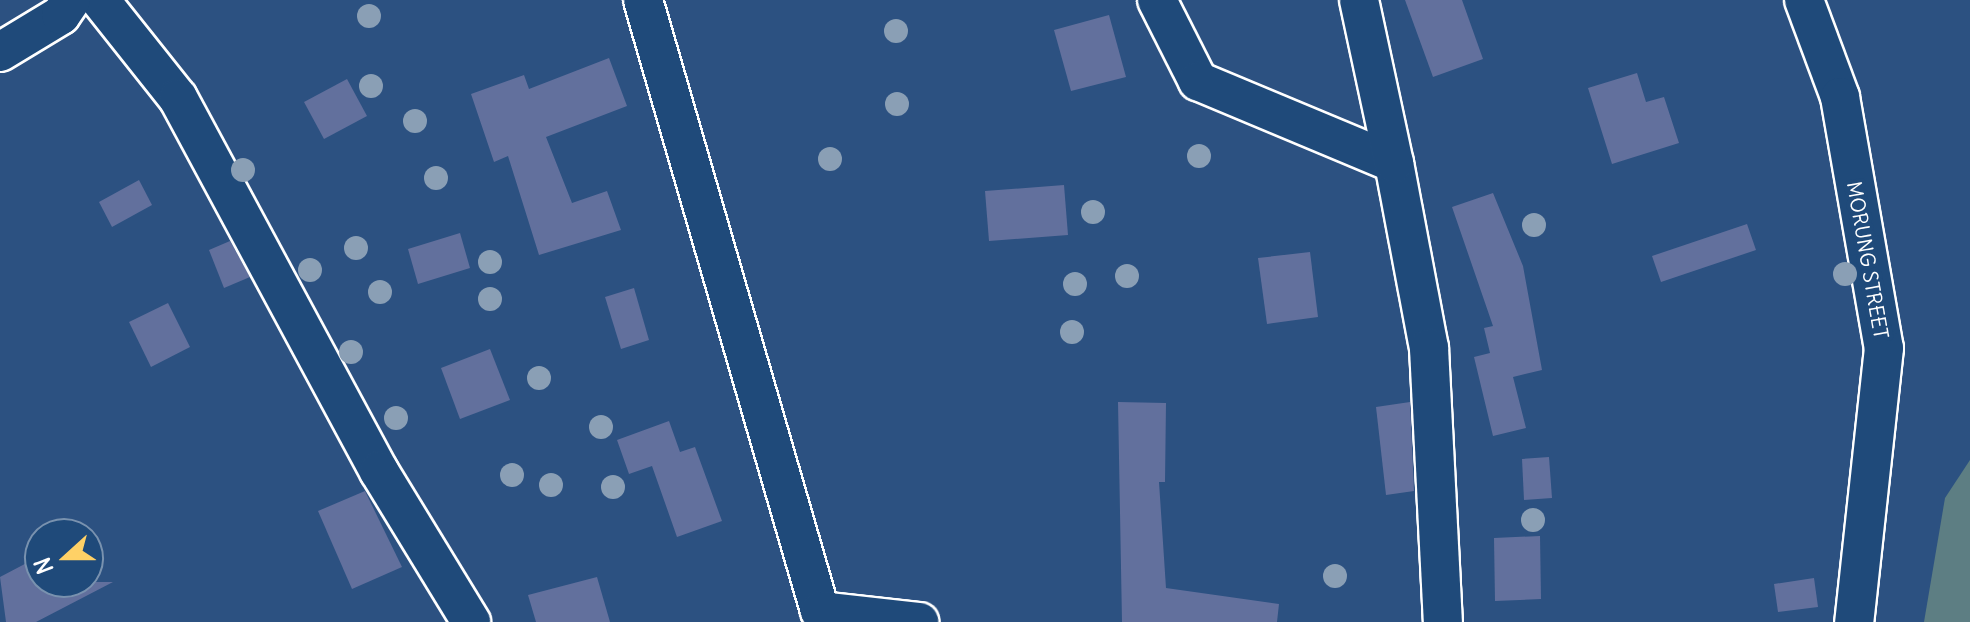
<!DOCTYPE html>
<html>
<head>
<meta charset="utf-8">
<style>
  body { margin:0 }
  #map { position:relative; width:1970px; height:622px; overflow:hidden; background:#2c5181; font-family:Delius,sans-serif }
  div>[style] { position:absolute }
  .green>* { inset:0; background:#5d7e83 }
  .building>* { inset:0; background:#62709d }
  .roads { filter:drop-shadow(2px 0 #fff) drop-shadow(-2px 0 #fff) drop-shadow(0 2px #fff) drop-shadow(0 -2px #fff) }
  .street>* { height:38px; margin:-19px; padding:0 19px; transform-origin:19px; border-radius:19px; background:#1f4a7a }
  .trees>* { width:24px; height:24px; margin:-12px; border-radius:50%; background:#8a9fb5 }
  span { translate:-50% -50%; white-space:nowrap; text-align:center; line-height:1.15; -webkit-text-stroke:8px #1f4a7a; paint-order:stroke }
  .street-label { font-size:20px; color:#fff }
  .north { position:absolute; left:24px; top:518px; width:80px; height:80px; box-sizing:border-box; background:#1f4a7a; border:2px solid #7992af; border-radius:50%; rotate:249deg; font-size:22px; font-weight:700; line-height:32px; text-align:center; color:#fff }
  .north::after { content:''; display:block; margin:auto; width:28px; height:36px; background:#ffd166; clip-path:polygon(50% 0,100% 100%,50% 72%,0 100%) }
</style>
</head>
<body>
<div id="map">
  <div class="green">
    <div style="clip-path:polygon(1970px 460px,1970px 622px,1924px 622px,1945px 498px)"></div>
  </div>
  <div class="building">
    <div style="clip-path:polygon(1405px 0,1462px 0,1483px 59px,1433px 77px)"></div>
    <div style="clip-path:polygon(1109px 15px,1126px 77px,1071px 91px,1054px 30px)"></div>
    <div style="clip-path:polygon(609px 58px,627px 106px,546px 137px,572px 203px,607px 191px,621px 230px,539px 255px,508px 156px,494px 162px,471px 94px,524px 75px,529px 89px)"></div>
    <div style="clip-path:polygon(1637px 73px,1646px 102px,1664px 97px,1679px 143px,1612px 164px,1588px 88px)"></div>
    <div style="clip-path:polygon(347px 79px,367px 116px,324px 139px,304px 102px)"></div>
    <div style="clip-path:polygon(139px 180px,152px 205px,112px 227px,99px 202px)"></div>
    <div style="clip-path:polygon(1064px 185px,1068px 235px,989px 241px,985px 191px)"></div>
    <div style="clip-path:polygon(1493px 193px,1523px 266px,1542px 370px,1513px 377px,1526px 428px,1493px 436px,1474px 357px,1490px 353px,1484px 328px,1493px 326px,1452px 207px)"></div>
    <div style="clip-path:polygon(1747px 224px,1756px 250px,1661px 282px,1652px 256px)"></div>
    <div style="clip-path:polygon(460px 233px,470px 268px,418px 284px,408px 249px)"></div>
    <div style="clip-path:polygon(230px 241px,250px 277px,224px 288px,209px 250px)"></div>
    <div style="clip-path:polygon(1310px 252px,1318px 317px,1267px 324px,1258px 258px)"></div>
    <div style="clip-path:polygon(634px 288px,649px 340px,621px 349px,605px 297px)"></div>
    <div style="clip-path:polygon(168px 303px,190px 347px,151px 367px,129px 322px)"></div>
    <div style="clip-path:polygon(490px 349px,510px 400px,460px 419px,441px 368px)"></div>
    <div style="clip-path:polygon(1118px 402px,1166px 403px,1165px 482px,1159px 482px,1166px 588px,1279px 604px,1277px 622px,1122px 622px)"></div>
    <div style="clip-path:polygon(1410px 402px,1414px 491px,1386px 495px,1376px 407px)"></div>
    <div style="clip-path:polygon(669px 421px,680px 452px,695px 447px,722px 521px,677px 537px,652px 466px,629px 474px,617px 440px)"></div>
    <div style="clip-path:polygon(1549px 457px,1552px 498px,1524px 500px,1522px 459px)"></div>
    <div style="clip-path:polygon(365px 491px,402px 567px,352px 589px,318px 511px)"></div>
    <div style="clip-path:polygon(1540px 536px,1541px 599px,1495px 601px,1494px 538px)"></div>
    <div style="clip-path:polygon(40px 556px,40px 582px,113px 582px,36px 622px,6px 622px,0 577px)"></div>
    <div style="clip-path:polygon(597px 577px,610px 622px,536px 622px,528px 595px)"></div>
    <div style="clip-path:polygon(1814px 578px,1818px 607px,1778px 612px,1774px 584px)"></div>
  </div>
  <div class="roads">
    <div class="street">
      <div style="left:100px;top:0;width:125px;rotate:51.5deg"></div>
      <div style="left:178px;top:98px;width:424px;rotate:61.7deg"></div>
      <div style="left:379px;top:471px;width:177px;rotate:58.6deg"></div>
      <div style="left:643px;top:0;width:636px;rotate:73.84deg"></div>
      <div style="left:820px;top:611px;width:100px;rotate:6.3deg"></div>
      <div style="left:1157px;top:0;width:91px;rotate:63.2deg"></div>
      <div style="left:1198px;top:81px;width:212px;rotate:22.7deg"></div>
      <div style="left:1394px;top:163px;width:188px;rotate:79.3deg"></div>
      <div style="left:1429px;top:348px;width:274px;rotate:87.1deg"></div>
      <div style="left:1359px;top:0;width:167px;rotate:77.9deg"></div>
      <div style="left:1804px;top:0;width:103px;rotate:69.6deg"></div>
      <div style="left:1840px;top:97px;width:255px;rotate:80.1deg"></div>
      <div style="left:1884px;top:348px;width:276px;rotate:96.2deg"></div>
      <div style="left:0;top:52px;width:71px;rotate:-31.2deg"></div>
      <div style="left:61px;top:15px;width:18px;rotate:-56deg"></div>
    </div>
  </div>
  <div class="trees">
    <div style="left:369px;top:16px"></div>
    <div style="left:896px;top:31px"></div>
    <div style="left:371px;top:86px"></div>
    <div style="left:897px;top:104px"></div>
    <div style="left:415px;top:121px"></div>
    <div style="left:1199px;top:156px"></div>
    <div style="left:830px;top:159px"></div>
    <div style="left:243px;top:170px"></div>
    <div style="left:436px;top:178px"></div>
    <div style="left:1093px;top:212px"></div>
    <div style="left:1534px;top:225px"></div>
    <div style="left:356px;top:248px"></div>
    <div style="left:490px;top:262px"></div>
    <div style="left:310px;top:270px"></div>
    <div style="left:1845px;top:274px"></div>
    <div style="left:1127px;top:276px"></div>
    <div style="left:1075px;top:284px"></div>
    <div style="left:380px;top:292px"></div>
    <div style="left:490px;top:299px"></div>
    <div style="left:1072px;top:332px"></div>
    <div style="left:351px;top:352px"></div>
    <div style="left:539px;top:378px"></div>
    <div style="left:396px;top:418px"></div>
    <div style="left:601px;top:427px"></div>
    <div style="left:512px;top:475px"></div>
    <div style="left:551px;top:485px"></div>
    <div style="left:613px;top:487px"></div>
    <div style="left:1533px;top:520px"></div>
    <div style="left:1335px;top:576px"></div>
  </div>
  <div class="street-label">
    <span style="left:1868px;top:260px;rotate:80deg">MORUNG STREET</span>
  </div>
  <div class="north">N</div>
</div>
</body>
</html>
